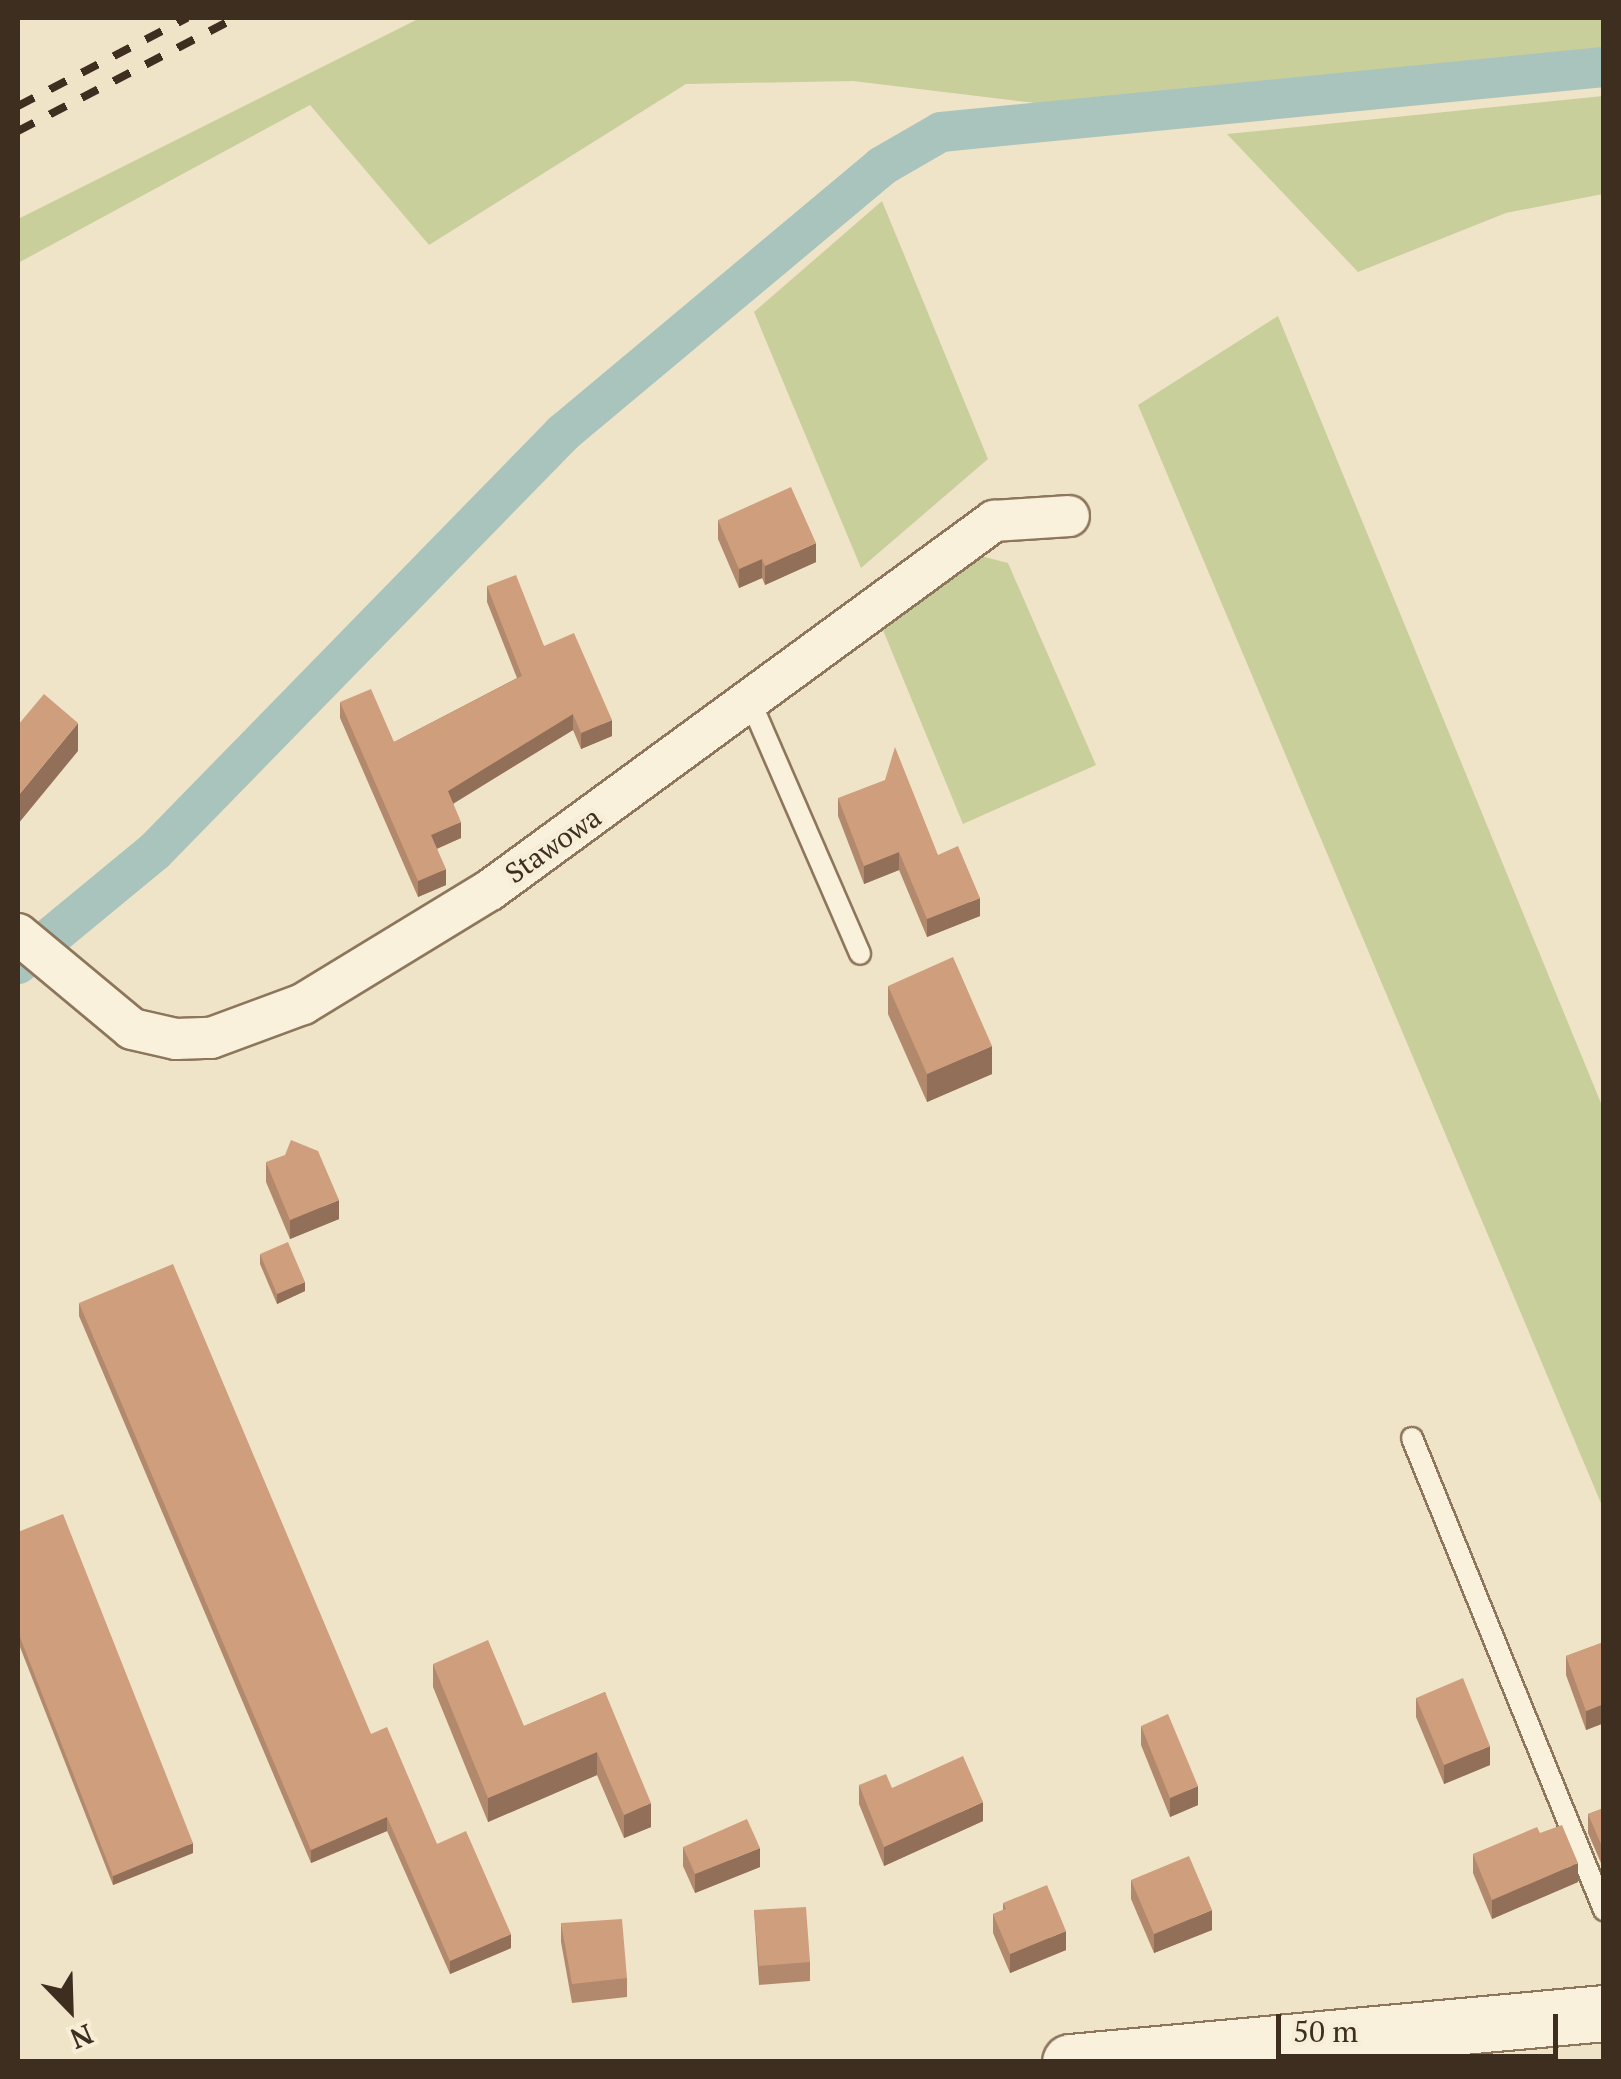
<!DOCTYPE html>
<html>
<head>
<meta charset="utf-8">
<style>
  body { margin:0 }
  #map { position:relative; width:1621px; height:2079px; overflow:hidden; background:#f0e4c8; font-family:"PT Serif",serif }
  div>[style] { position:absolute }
  .green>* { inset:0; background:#c9cf9b }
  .canal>* { height:40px; margin:-20px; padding:0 20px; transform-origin:20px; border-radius:20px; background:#a9c4bc }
  .roads { filter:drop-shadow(2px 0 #8d765c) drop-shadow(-2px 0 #8d765c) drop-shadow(0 2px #8d765c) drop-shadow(0 -2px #8d765c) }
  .lane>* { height:20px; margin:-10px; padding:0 10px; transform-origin:10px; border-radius:10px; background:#faf1dc }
  .street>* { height:40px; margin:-20px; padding:0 20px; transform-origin:20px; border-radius:20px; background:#faf1dc }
  .secondary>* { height:55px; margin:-27.5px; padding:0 27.5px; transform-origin:27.5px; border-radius:27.5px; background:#faf1dc }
  .rail>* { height:8px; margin-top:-4px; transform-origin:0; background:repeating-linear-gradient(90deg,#3d2e20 0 18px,transparent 0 36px) }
  .wall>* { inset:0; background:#b2896c }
  .shaded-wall>* { inset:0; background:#916f58 }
  .building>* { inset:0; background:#cf9f7d }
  span { translate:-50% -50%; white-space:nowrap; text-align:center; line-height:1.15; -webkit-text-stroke:10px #f7eed8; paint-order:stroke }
  .street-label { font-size:28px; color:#3d2e20 }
  .frame { position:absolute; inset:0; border:20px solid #3d2e20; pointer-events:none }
  .north { position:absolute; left:20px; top:1959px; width:100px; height:100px; -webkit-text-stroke:8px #f7eed8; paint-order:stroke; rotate:157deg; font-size:28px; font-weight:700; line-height:40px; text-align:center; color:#3d2e20 }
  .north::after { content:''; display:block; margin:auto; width:35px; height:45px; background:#3d2e20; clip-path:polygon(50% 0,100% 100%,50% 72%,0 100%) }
  .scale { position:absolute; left:1276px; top:2014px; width:282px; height:45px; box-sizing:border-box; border:5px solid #3d2e20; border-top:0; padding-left:12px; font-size:30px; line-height:35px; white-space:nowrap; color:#3d2e20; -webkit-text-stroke:8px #f7eed8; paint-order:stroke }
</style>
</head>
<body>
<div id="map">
  <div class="green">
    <div style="clip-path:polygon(420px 18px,1603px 18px,1604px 55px,1123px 105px,1052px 105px,853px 81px,686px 84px,429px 245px,310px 105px,18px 263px,18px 219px)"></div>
    <div style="clip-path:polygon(1603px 96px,1603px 194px,1506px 213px,1358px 272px,1227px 134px)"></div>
    <div style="clip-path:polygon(882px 201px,988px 459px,861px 568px,754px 312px)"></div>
    <div style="clip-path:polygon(1278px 316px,1603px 1108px,1603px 1508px,1138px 405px)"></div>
    <div style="clip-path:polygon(981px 556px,1008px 563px,1096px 765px,963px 824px,878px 618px)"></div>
  </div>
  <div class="canal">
    <div style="left:18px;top:964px;width:176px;rotate:-39.5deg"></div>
    <div style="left:154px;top:852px;width:586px;rotate:-45.69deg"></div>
    <div style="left:563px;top:433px;width:416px;rotate:-39.9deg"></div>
    <div style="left:882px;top:166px;width:68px;rotate:-30deg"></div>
    <div style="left:941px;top:132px;width:666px;rotate:-5.6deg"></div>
  </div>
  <div class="roads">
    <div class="lane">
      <div style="left:748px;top:696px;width:281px;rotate:66.5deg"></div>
      <div style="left:1412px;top:1438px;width:510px;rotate:67.86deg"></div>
    </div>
    <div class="street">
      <div style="left:18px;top:934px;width:148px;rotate:39.8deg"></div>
      <div style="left:132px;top:1029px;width:45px;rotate:12.8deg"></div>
      <div style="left:176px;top:1039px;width:35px;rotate:-2deg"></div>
      <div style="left:211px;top:1038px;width:98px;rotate:-20.3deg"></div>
      <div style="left:303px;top:1004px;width:219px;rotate:-31.4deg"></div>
      <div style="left:490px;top:890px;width:625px;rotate:-36.21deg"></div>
      <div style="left:994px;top:521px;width:75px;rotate:-3.8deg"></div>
    </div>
    <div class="secondary">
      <div style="left:1070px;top:2062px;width:536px;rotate:-5.24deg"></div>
    </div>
  </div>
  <div class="rail">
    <div style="left:18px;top:106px;width:191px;rotate:-27.5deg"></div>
    <div style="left:18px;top:131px;width:245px;rotate:-27.5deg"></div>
  </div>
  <div class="wall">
    <div style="clip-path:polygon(718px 520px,816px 562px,765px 585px,762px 578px,739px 588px,718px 539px)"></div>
    <div style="clip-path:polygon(487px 586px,544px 646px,612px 736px,581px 749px,573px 730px,453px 803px,461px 838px,437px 849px,446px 885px,418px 897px,340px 718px,340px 702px,394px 742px,517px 678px,487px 602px)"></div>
    <div style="clip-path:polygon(838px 798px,938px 855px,980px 916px,927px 937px,899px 870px,864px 884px,838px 816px)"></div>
    <div style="clip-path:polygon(888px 986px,992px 1074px,927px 1102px,888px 1014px)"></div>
    <div style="clip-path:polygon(266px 1162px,339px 1219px,290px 1239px,266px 1182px)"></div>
    <div style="clip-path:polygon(260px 1254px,305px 1291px,277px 1304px,260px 1264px)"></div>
    <div style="clip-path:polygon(79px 1303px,371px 1734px,437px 1844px,511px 1948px,450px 1974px,387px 1831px,311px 1863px,79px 1316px)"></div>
    <div style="clip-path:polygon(18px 1532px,193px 1853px,113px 1885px,18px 1642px)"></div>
    <div style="clip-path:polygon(1604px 1642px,1604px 1723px,1586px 1730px,1566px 1675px,1566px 1656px)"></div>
    <div style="clip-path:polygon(433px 1664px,524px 1726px,605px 1692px,651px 1827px,624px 1838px,597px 1775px,488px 1822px,433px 1687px)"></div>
    <div style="clip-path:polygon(1416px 1698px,1490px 1765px,1444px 1784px,1416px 1717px)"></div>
    <div style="clip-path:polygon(1141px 1726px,1198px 1805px,1170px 1817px,1141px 1745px)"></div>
    <div style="clip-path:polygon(859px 1785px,892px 1788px,983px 1821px,884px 1866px,859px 1804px)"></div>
    <div style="clip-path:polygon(1604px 1808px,1604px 1870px,1588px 1833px,1588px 1814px)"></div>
    <div style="clip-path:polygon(1540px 1833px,1578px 1882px,1492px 1919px,1473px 1873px,1473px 1854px)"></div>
    <div style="clip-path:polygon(683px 1847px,760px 1867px,695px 1893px,683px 1866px)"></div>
    <div style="clip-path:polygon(1131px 1880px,1212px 1930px,1154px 1953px,1131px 1899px)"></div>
    <div style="clip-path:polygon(1003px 1903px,1066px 1950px,1010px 1973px,993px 1933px,993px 1914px,1003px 1910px)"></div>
    <div style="clip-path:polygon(754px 1910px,810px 1962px,810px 1981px,759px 1985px)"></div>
    <div style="clip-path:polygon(561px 1923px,627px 1978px,627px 1997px,572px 2003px,561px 1942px)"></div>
  </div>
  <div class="shaded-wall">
    <div style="clip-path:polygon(816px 543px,816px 562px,765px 585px,765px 566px)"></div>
    <div style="clip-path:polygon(762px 559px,762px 578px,739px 588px,739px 569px)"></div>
    <div style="clip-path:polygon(573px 714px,573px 730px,448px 807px,448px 791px)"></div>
    <div style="clip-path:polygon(612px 720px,612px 736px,581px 749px,581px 733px)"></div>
    <div style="clip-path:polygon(78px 723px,78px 751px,18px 824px,18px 796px)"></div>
    <div style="clip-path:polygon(461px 822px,461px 838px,431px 851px,431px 835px)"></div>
    <div style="clip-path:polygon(899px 852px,899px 870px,864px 884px,864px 866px)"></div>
    <div style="clip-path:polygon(446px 869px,446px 885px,418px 897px,418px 881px)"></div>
    <div style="clip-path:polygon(980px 898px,980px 916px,927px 937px,927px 919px)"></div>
    <div style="clip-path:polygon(992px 1046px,992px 1074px,927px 1102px,927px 1074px)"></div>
    <div style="clip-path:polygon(339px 1200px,339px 1219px,290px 1239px,290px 1220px)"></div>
    <div style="clip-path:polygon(305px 1282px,305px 1291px,277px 1304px,277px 1294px)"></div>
    <div style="clip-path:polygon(1604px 1704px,1604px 1723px,1586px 1730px,1586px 1711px)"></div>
    <div style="clip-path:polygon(1490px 1746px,1490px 1765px,1444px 1784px,1444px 1765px)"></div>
    <div style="clip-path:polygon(597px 1752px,597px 1775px,488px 1822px,488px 1798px)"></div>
    <div style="clip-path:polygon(1198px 1786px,1198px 1805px,1170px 1817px,1170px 1798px)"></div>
    <div style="clip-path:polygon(983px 1802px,983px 1821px,884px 1866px,884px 1847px)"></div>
    <div style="clip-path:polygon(651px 1803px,651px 1827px,624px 1838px,624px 1815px)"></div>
    <div style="clip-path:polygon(387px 1817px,387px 1831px,311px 1863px,311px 1850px)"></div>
    <div style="clip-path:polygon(193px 1843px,193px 1853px,113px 1885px,113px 1876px)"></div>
    <div style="clip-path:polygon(760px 1848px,760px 1867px,695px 1893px,695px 1874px)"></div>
    <div style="clip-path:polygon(1578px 1863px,1578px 1882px,1492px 1919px,1492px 1900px)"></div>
    <div style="clip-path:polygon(1212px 1910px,1212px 1930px,1154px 1953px,1154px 1934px)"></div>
    <div style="clip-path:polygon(1066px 1931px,1066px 1950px,1010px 1973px,1010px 1954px)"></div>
    <div style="clip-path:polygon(511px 1934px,511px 1948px,450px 1974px,450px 1961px)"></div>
  </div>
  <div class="building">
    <div style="clip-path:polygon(791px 487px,816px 543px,765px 566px,762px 559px,739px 569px,718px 520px)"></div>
    <div style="clip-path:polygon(516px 575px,544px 646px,574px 633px,612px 720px,581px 733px,573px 714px,448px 791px,461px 822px,431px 835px,446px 869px,418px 881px,340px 702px,371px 689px,394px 742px,522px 676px,487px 586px)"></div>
    <div style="clip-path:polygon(44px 694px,78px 723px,18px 796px,18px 725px)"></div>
    <div style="clip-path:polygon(895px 747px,938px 855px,958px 846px,980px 898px,927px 919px,899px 852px,864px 866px,838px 798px,885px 780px)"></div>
    <div style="clip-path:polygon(953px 957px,992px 1046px,927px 1074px,888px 986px)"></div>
    <div style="clip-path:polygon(291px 1140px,318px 1151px,339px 1200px,290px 1220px,266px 1162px,285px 1155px)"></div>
    <div style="clip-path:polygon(288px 1242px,305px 1282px,277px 1294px,260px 1254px)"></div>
    <div style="clip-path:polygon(173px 1264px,371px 1734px,387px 1727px,437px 1844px,466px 1831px,511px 1934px,450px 1961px,387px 1817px,311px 1850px,79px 1303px)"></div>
    <div style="clip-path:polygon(63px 1514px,193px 1843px,113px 1876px,18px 1632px,18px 1532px)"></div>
    <div style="clip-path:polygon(488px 1640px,524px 1726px,605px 1692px,651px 1803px,624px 1815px,597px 1752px,488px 1798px,433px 1664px)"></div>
    <div style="clip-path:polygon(1604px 1642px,1604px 1704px,1586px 1711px,1566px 1656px)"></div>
    <div style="clip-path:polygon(1463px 1678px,1490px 1746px,1444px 1765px,1416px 1698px)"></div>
    <div style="clip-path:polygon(1168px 1714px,1198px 1786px,1170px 1798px,1141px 1726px)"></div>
    <div style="clip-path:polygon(963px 1756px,983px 1802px,884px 1847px,859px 1785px,886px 1774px,892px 1788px)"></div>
    <div style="clip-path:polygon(1604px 1808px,1604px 1851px,1588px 1814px)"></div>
    <div style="clip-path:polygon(747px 1819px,760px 1848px,695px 1874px,683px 1847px)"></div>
    <div style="clip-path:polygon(1562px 1825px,1578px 1863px,1492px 1900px,1473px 1854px,1537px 1827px,1540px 1833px)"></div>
    <div style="clip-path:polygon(1189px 1856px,1212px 1910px,1154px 1934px,1131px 1880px)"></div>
    <div style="clip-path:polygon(1047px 1885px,1066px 1931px,1010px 1954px,993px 1914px,1006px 1909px,1003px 1903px)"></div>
    <div style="clip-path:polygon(806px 1907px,810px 1962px,759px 1966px,754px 1910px)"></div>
    <div style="clip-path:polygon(622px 1919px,627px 1978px,572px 1984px,561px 1923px)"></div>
  </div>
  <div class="street-label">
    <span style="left:553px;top:845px;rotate:-35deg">Stawowa</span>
  </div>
  <div class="frame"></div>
  <div class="north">N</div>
  <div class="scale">50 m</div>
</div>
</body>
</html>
